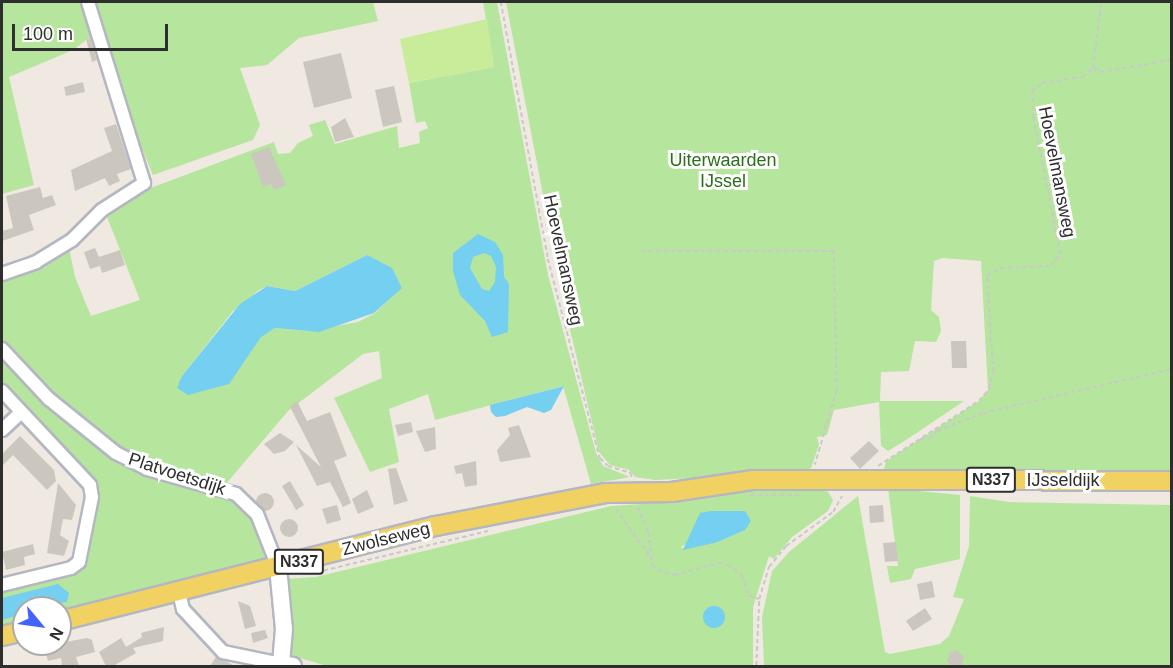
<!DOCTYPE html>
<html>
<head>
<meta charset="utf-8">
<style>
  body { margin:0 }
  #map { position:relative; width:1173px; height:668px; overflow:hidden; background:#efe9e1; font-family:Arial,sans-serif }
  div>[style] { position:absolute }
  .green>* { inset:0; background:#b6e59e }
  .pitch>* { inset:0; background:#c9ec9a }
  .water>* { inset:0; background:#75cff0 }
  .round { border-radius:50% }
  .building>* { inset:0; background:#cbc7bf }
  .path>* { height:1.5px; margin-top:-0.75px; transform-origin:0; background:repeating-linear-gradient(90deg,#c9c9c9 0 4.5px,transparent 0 7.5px) }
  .roads { filter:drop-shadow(2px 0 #b4b7c1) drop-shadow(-2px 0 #b4b7c1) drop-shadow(0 2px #b4b7c1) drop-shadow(0 -2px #b4b7c1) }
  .street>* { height:12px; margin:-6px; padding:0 6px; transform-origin:6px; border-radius:6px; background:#fff }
  .secondary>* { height:16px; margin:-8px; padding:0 8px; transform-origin:8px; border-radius:8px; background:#fff }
  .primary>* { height:18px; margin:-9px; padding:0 9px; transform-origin:9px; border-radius:9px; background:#f2d163 }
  span { translate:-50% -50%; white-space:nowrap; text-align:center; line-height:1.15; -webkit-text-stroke:6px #fff; paint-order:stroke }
  .shield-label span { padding:2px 4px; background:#fff; border:2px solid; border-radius:4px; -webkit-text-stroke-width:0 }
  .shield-label { font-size:16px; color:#2e2e2e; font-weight:700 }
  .park-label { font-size:18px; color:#2c6e1b }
  .street-label { font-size:18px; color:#2e2e2e }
  .frame { position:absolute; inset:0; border:3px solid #2e2e2e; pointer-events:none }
  .north { position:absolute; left:12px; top:596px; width:60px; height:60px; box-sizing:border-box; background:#fff; border:2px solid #ababab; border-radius:50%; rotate:119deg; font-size:16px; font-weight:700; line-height:24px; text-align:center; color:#2e2e2e }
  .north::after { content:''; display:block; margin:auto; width:21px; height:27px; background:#4264fb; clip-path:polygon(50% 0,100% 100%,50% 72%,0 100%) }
  .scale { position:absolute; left:12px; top:24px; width:156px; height:27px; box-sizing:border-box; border:3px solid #2e2e2e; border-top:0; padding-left:8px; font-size:18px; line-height:21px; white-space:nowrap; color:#2e2e2e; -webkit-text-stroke:4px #fff; paint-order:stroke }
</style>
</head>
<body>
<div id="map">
  <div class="green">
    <div style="clip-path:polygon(2px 2px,83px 2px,94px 34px,73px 50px,9px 77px,34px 185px,2px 194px)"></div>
    <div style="clip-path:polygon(94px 2px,373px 2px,378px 21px,299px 38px,267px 65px,240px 68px,260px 125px,253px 140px,153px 175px,130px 119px)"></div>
    <div style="clip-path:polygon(evenodd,483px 2px,497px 2px,548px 275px,596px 453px,603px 466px,630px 477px,591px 484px,563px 386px,435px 420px,428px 394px,389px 409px,399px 462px,370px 472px,334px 398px,382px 378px,379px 351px,363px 354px,288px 411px,225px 485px,195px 480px,125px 454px,68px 410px,2px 346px,2px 278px,69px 248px,75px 277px,91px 316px,140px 300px,107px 217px,145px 190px,274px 142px,278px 154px,290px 153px,298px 143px,313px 136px,309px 125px,325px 120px,335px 144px,397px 126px,399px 148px,420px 143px,419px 132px,428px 128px,425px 121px,416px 123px,409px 83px,494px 67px,483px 2px,367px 255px,402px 287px,375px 313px,358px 322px,306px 331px,275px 328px,182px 376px,233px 311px,259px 290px,267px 286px,295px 291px,367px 255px)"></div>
    <div style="clip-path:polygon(506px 2px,1171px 2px,1171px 476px,888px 473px,884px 469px,886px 461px,979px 401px,988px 390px,981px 261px,943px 258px,934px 261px,931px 310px,939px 317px,941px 331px,936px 342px,915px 341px,909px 371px,881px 372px,880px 401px,964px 401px,906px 440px,888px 451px,881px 446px,879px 402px,834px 410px,827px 435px,817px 437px,819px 445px,811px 468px,802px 473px,655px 480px,635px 477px,629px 470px,610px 465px,599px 452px,564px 304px)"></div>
    <div style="clip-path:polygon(2px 355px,108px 450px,235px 499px,254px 518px,265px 548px,264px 563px,60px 617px,60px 608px,24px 608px,24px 626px,2px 631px,2px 590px,83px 565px,98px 495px,2px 388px)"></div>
    <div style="clip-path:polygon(evenodd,779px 487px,819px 487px,828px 492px,833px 500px,828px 511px,792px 537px,774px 559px,769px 556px,753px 607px,753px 666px,327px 666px,290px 655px,283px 579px,316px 577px,611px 506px,689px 501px,779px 487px,745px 530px,718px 542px,681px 548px,682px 546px,745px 530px)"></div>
    <div style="clip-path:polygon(888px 488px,960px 495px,960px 559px,915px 569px,911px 579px,890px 583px,887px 566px,898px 566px)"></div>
    <div style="clip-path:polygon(858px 496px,885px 652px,890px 654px,940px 644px,949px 636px,964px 599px,953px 597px,969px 546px,970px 496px,1009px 502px,1171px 505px,1171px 666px,764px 666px,762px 617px,772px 571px,789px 552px)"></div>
  </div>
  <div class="pitch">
    <div style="clip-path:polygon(487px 19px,494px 67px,409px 83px,400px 39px)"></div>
  </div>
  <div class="water">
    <div style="clip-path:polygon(evenodd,478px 234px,495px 242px,503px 255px,504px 277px,509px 284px,508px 332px,492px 337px,485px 321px,460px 295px,453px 271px,453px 253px,478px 234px,484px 253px,491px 256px,496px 267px,495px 282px,489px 291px,482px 289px,470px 268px,473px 257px,484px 253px)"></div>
    <div style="clip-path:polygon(367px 255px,392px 268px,402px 288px,374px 313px,319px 332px,275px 328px,261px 337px,229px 384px,188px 395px,177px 388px,182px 376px,240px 304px,267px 286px,295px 291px)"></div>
    <div style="clip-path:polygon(564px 386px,551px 410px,544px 413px,527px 407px,505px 416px,496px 417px,491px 412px,490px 405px)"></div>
    <div style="clip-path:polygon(711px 511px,745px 511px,751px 521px,745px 530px,718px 542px,683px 550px,700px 513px)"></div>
    <div style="clip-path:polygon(58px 584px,69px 593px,67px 602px,24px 608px,24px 614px,2px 620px,2px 598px)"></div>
    <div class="round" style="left:703px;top:606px;width:22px;height:22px"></div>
  </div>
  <div class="building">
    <div style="clip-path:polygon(90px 38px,97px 60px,92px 62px,86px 39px)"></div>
    <div style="clip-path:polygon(341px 53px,352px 98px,314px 108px,303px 62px)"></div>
    <div style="clip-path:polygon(83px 82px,85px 92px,66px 96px,64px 87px)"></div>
    <div style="clip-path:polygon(394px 86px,402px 122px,383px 127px,375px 90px)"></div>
    <div style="clip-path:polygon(345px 118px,354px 137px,335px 142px,331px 127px)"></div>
    <div style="clip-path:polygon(116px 124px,131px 169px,117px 174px,120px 181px,109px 186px,105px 178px,75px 191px,71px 170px,112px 151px,104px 128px)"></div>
    <div style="clip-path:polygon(269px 147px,286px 185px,274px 190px,271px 184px,263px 187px,251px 154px)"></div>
    <div style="clip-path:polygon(40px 187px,43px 198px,52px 195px,56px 205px,29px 215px,34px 230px,2px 241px,2px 231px,13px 228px,6px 196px)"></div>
    <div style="clip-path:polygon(95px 248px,99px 257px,120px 250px,125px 265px,102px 273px,100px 266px,90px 269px,84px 252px)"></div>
    <div style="clip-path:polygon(951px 341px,966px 341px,967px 368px,952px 368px)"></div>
    <div style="clip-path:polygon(297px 401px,307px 421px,330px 412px,347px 456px,334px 461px,351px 503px,343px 507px,330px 482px,317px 486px,296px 445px,321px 467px,290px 407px)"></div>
    <div style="clip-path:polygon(411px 422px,413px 432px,398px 436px,395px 425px)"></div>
    <div style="clip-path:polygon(519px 425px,531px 457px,500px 462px,497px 450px,510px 435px,508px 428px)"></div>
    <div style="clip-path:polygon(435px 427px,436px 449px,425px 452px,416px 431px)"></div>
    <div style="clip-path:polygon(280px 433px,294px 442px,285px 451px,274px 454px,264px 444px)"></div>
    <div style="clip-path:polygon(20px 436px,54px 470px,56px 481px,47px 490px,13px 455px,2px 466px,2px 454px)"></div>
    <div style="clip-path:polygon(869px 441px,879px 451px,860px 469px,850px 458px)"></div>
    <div style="clip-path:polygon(476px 461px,477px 485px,465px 487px,462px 473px,456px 474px,454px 466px)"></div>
    <div style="clip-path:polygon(396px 468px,408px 501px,394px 505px,388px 469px)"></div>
    <div style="clip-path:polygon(290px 481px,304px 505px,296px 510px,282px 486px)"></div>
    <div style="clip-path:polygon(58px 483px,76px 505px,72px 520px,63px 519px,60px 535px,69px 541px,64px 556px,47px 553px)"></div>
    <div style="clip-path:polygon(367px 490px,374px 507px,358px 514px,352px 499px)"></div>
    <div class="round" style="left:256px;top:493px;width:18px;height:18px"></div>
    <div style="clip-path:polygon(337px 505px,341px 520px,327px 524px,322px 509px)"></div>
    <div style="clip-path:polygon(883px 505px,884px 522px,870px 523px,869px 506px)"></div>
    <div class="round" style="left:280px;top:519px;width:18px;height:18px"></div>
    <div style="clip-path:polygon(896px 542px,898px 561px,885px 562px,883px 543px)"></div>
    <div style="clip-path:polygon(33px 544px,35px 554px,24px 557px,25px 565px,6px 570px,2px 552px)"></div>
    <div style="clip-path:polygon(932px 581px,935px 597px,920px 600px,917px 584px)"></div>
    <div style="clip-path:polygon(238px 601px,250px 606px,256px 626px,245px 629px)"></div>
    <div style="clip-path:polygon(925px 608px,932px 619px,913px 631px,906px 621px)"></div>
    <div style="clip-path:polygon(164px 627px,163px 641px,133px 648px,136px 653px,113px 666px,106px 666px,99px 652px,121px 638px,126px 647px,142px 637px,141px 633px)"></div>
    <div style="clip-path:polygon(265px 630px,268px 638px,253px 643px,251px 633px)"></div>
    <div style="clip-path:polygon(87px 638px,92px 640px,95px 652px,76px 657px,79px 666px,62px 666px,61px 658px,48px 661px,44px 646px)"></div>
    <div style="clip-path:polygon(957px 650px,964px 657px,962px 665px,952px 666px,947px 662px,949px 653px)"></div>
    <div style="clip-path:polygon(216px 657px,226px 661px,234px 666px,210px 666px)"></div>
  </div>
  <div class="path">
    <div style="left:501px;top:2px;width:261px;rotate:79.6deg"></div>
    <div style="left:548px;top:259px;width:206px;rotate:75.4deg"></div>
    <div style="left:600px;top:458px;width:11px;rotate:45deg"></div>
    <div style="left:608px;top:466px;width:24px;rotate:17deg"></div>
    <div style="left:631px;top:473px;width:6px;rotate:81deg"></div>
    <div style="left:1093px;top:68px;width:8px;rotate:30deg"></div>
    <div style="left:1100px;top:72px;width:73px;rotate:-9.5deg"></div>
    <div style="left:641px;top:251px;width:193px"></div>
    <div style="left:834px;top:251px;width:139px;rotate:88.8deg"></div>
    <div style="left:837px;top:390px;width:78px;rotate:106.3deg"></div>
    <div style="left:920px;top:439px;width:9px"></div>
    <div style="left:929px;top:439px;width:11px;rotate:-45deg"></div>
    <div style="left:937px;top:431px;width:49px;rotate:-21.4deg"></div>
    <div style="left:983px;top:413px;width:194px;rotate:-13.1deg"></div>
    <div style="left:878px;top:466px;width:120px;rotate:-32.8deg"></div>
    <div style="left:979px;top:401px;width:16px;rotate:-50deg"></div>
    <div style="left:989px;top:389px;width:17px;rotate:-77deg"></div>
    <div style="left:993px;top:372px;width:96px;rotate:-93.6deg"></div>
    <div style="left:987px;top:276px;width:15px;rotate:-32deg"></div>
    <div style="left:1000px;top:268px;width:51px;rotate:-2.2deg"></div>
    <div style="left:1051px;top:266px;width:15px;rotate:-53deg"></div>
    <div style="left:1060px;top:254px;width:139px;rotate:-101.2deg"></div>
    <div style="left:1033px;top:118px;width:27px;rotate:-92deg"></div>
    <div style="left:1032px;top:91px;width:13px;rotate:-39deg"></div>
    <div style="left:1042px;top:83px;width:40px;rotate:-8.5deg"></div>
    <div style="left:1082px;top:77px;width:14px;rotate:-39deg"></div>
    <div style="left:1093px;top:68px;width:66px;rotate:-83.1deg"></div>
    <div style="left:750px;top:495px;width:52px"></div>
    <div style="left:638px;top:507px;width:28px;rotate:67deg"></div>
    <div style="left:649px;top:533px;width:31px;rotate:84deg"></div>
    <div style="left:652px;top:564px;width:8px;rotate:45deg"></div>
    <div style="left:658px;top:570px;width:17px;rotate:17deg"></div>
    <div style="left:674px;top:575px;width:46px;rotate:-15.3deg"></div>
    <div style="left:718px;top:563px;width:10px;rotate:11deg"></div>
    <div style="left:728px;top:565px;width:17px;rotate:36deg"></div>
    <div style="left:742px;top:575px;width:21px;rotate:71deg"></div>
    <div style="left:749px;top:595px;width:11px;rotate:22deg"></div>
    <div style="left:616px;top:509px;width:58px;rotate:54.1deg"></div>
    <div style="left:309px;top:574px;width:184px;rotate:-13.5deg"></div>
    <div style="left:756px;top:666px;width:67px;rotate:-87.4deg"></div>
    <div style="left:759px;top:599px;width:34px;rotate:-73deg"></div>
    <div style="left:769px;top:567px;width:27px;rotate:-51deg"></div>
    <div style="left:786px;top:546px;width:58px;rotate:-35.9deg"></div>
    <div style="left:833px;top:512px;width:18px;rotate:-61deg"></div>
  </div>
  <div class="roads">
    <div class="street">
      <div style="left:2px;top:274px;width:36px;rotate:-19deg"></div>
      <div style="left:36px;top:262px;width:42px;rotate:-31.4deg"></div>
      <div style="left:72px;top:240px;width:42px;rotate:-45deg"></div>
      <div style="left:102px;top:210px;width:50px;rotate:-32.7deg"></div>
      <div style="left:144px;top:183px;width:189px;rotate:-107.2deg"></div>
      <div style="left:2px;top:349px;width:69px;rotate:46.8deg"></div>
      <div style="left:49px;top:399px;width:86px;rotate:38.9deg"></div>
      <div style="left:116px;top:453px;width:35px;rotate:27deg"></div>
      <div style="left:147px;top:469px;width:92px;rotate:15.7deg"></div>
      <div style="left:236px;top:494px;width:29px;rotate:44deg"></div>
      <div style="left:257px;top:514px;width:57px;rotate:68.4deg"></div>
      <div style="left:2px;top:391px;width:129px;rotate:46.9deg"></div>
      <div style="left:90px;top:485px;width:12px;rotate:81deg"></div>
      <div style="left:92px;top:497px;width:66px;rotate:101.3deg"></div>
      <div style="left:79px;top:562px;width:10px;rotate:143deg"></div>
      <div style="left:71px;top:568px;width:71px;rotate:166.2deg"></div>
      <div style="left:2px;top:430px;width:26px;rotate:-43deg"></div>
      <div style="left:179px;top:592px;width:17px;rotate:77deg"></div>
      <div style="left:183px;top:609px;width:59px;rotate:47.1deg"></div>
      <div style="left:223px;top:652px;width:59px;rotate:11.7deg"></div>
    </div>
    <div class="secondary">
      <div style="left:278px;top:567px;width:62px;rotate:84.5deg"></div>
      <div style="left:284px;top:629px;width:35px;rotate:95deg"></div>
      <div style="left:281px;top:664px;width:12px;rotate:9deg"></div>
    </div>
    <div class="primary">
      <div style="left:60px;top:621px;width:388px;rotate:-14.2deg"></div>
      <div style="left:436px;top:526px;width:172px;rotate:-11deg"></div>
      <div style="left:605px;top:493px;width:67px;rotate:-0.9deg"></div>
      <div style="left:672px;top:492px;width:81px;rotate:-8.5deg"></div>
      <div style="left:752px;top:480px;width:420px;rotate:0.1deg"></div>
      <div style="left:2px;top:636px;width:23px;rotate:-13deg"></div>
    </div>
  </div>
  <div class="shield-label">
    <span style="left:991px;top:480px">N337</span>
    <span style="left:299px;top:562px">N337</span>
  </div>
  <div class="park-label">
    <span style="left:723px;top:171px">Uiterwaarden<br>IJssel</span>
  </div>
  <div class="street-label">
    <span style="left:1057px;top:172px;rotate:79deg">Hoevelmansweg</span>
    <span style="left:563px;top:260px;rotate:78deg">Hoevelmansweg</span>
    <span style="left:177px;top:474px;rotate:18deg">Platvoetsdijk</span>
    <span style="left:1063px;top:480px">IJsseldijk</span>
    <span style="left:386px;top:539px;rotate:-14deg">Zwolseweg</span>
  </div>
  <div class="frame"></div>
  <div class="north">N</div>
  <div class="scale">100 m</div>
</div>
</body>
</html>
